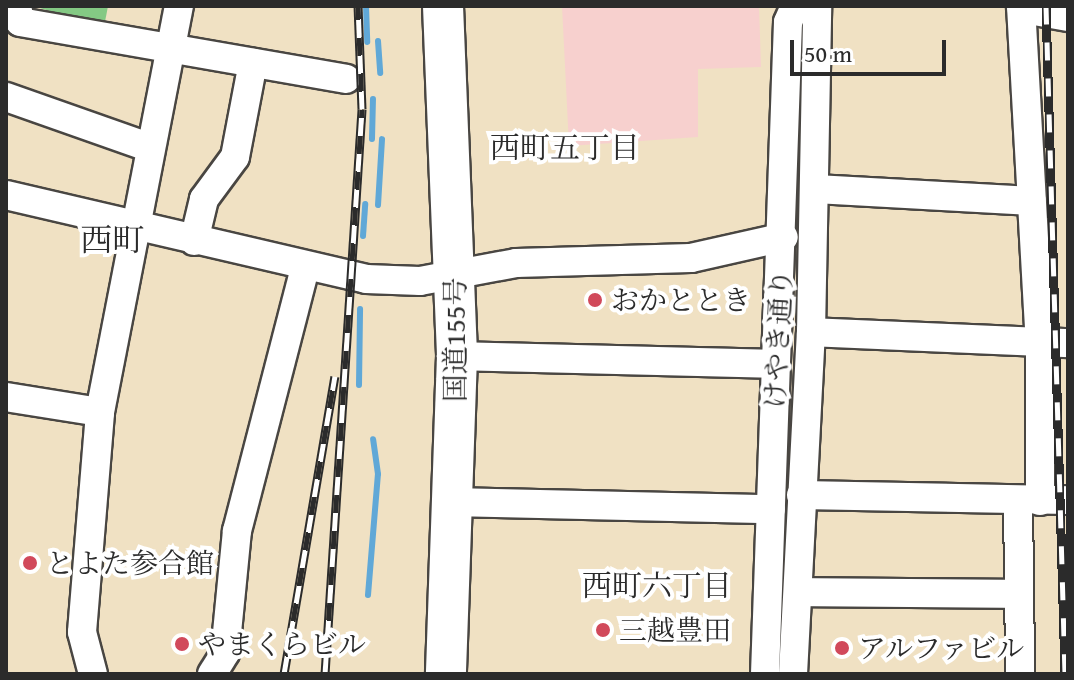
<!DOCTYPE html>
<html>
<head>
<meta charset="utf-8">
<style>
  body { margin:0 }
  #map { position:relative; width:1074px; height:680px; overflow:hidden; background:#f0e1c3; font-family:"Gentium Book Plus","Noto Serif JP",serif }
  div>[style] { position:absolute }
  .built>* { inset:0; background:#f7d0ce }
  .green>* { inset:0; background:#84c984 }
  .stream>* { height:6px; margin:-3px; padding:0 3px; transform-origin:3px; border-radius:3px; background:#60a8d7 }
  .roads { filter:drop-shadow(2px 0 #494642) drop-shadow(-2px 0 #494642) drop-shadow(0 2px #494642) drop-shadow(0 -2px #494642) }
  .minor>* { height:28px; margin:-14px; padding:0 14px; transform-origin:14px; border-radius:14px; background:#fff }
  .major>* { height:34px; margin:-17px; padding:0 17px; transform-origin:17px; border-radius:17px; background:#fff }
  .highway>* { height:40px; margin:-20px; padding:0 20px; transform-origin:20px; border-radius:20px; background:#fff }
  .rail>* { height:9px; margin-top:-4.5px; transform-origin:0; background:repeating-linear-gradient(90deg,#fff 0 18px,#2b2b2b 0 36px); box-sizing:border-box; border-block:2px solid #2b2b2b }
  .dots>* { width:22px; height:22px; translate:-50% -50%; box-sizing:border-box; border:4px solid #fff; border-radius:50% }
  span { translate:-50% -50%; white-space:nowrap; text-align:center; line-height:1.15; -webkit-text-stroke:8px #fff; paint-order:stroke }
  .poi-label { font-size:28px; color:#2b2b2b }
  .left { translate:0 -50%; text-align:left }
  .street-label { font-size:28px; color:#2b2b2b }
  .neighbourhood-label { font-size:30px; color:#2b2b2b }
  .quarter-label { font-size:32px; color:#2b2b2b }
  .frame { position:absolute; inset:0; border:8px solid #2b2b2b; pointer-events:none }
  .scale { position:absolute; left:790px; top:40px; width:156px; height:36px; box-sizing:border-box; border:4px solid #2b2b2b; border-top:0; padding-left:10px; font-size:24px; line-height:28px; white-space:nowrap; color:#2b2b2b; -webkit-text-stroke:6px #fff; paint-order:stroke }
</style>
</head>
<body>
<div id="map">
  <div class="built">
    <div style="clip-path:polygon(562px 6px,759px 6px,761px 67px,698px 69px,698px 137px,569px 146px)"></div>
  </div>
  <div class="green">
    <div style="clip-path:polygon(33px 6px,108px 6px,104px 27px)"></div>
  </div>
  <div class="stream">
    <div style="left:366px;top:6px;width:36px;rotate:88deg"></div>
    <div style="left:378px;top:41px;width:32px;rotate:86deg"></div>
    <div style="left:372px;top:139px;width:40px;rotate:-88.6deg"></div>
    <div style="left:378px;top:205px;width:66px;rotate:-86.5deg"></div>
    <div style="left:363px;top:236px;width:32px;rotate:-86deg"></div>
    <div style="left:359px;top:385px;width:76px;rotate:-89.2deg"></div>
    <div style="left:368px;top:595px;width:121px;rotate:-85.3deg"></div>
    <div style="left:378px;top:474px;width:35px;rotate:-98deg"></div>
  </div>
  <div class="roads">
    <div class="minor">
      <div style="left:17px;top:6px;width:16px;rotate:79deg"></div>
      <div style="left:20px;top:22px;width:331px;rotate:9.9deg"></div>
      <div style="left:1021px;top:6px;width:337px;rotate:86.8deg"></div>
      <div style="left:1040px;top:342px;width:159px;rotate:90deg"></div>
      <div style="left:6px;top:97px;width:151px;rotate:19.4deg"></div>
      <div style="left:816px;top:189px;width:216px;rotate:3.2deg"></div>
      <div style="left:6px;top:195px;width:370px;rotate:13.1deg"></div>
      <div style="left:366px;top:279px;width:54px;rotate:2.1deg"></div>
      <div style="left:420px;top:281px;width:98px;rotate:-10.6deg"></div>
      <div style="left:516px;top:263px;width:175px;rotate:-1.6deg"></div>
      <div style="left:691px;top:258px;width:95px;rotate:-12.7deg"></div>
      <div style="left:194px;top:241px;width:43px;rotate:-76.6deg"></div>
      <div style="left:204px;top:199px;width:52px;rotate:-53.6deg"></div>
      <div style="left:235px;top:157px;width:96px;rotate:-79.2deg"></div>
      <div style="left:811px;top:332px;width:257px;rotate:2.5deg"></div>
      <div style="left:457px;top:356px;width:319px;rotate:1.4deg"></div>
      <div style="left:6px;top:397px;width:95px;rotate:9.1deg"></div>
      <div style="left:801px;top:495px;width:267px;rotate:1.1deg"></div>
      <div style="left:1018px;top:500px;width:174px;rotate:89.3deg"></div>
      <div style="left:451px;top:502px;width:320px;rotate:1.3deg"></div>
      <div style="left:800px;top:592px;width:218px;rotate:0.5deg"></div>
      <div style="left:93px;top:674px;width:43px;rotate:-104.7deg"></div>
      <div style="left:82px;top:632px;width:221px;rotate:-85.3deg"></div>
      <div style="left:100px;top:412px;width:414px;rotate:-79deg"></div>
      <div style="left:212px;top:674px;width:25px;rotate:-58deg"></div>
      <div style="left:225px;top:653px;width:123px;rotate:-84.4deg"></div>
      <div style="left:237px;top:531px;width:272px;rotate:-75.5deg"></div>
      <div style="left:765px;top:674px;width:652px;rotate:-87.98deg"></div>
      <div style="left:788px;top:22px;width:17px;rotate:-66deg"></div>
      <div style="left:793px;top:674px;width:342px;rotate:-87deg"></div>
      <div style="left:811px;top:332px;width:326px;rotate:-88.9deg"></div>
    </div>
    <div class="major">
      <div style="left:1024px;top:6px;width:45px;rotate:10.3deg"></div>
    </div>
    <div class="highway">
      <div style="left:443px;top:6px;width:350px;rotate:87.7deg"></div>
      <div style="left:457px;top:356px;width:318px;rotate:92deg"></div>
    </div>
  </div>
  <div class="rail">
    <div style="left:1046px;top:6px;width:668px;rotate:88.37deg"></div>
    <div style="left:284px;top:674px;width:302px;rotate:-80.3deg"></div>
    <div style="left:325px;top:674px;width:566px;rotate:-86.25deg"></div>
    <div style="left:362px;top:109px;width:103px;rotate:-92.2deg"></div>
  </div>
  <div class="dots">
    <div style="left:595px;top:300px;background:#d1495b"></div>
    <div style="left:30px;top:563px;background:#d1495b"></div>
    <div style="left:603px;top:630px;background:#d1495b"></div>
    <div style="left:182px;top:644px;background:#d1495b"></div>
    <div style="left:842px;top:648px;background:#d1495b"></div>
  </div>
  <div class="poi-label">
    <span class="left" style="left:611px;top:300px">おかととき</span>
    <span class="left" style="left:46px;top:563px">とよた参合館</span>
    <span class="left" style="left:619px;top:630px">三越豊田</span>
    <span class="left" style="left:198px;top:644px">やまくらビル</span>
    <span class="left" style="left:858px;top:648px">アルファビル</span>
  </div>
  <div class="street-label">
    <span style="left:778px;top:339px;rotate:-87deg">けやき通り</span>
    <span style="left:455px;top:340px;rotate:-90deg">国道155号</span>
  </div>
  <div class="neighbourhood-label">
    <span style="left:565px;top:147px">西町五丁目</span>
    <span style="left:657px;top:585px">西町六丁目</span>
  </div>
  <div class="quarter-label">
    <span style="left:112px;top:240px">西町</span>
  </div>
  <div class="frame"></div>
  <div class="scale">50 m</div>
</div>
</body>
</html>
